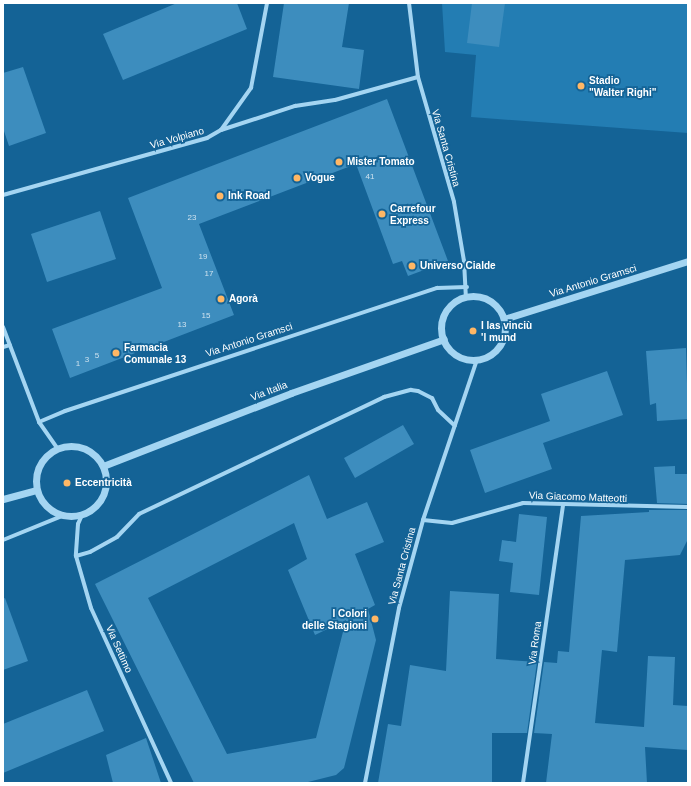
<!DOCTYPE html>
<html>
<head>
<meta charset="utf-8">
<style>
  body { margin:0 }
  #map { position:relative; width:691px; height:786px; overflow:hidden; background:#146396; font-family:Arial,sans-serif }
  div>[style] { position:absolute }
  .green>* { inset:0; background:#237db3 }
  .building>* { inset:0; background:#3d8dbe }
  .minor>* { height:4px; margin:-2px; padding:0 2px; transform-origin:2px; border-radius:2px; background:#a4d5f2 }
  .tertiary>* { height:7px; margin:-3.5px; padding:0 3.5px; transform-origin:3.5px; border-radius:3.5px; background:#a4d5f2 }
  .tertiary>.ring { margin:-3.5px; padding:0; box-sizing:content-box; background:none; border:7px solid #a4d5f2; border-radius:50% }
  .dots>* { width:11px; height:11px; translate:-50% -50%; box-sizing:border-box; border:2px solid #146396; border-radius:50% }
  span { translate:-50% -50%; white-space:nowrap; text-align:center; line-height:1.15; -webkit-text-stroke:3.5px #146396; paint-order:stroke }
  .number-label { font-size:8px; color:#cee2ef }
  .number-label span { -webkit-text-stroke-width:0 }
  .poi-label { font-size:10px; color:#fff; font-weight:700 }
  .left { translate:0 -50%; text-align:left }
  .right { translate:-100% -50%; text-align:right }
  .street-label { font-size:10px; color:#fff }
  .frame { position:absolute; inset:0; border:4px solid #fff; pointer-events:none }
</style>
</head>
<body>
<div id="map">
  <div class="green">
    <div style="clip-path:polygon(442px 3px,688px 3px,688px 133px,471px 117px,476px 55px,445px 52px)"></div>
  </div>
  <div class="building">
    <div style="clip-path:polygon(177px 3px,237px 3px,247px 29px,123px 80px,103px 34px)"></div>
    <div style="clip-path:polygon(284px 3px,349px 3px,342px 47px,364px 50px,359px 89px,273px 77px)"></div>
    <div style="clip-path:polygon(472px 3px,505px 3px,499px 47px,467px 43px)"></div>
    <div style="clip-path:polygon(23px 67px,46px 133px,9px 146px,3px 128px,3px 73px)"></div>
    <div style="clip-path:polygon(387px 99px,448px 261px,408px 276px,402px 261px,393px 264px,356px 164px,199px 224px,234px 315px,70px 378px,52px 329px,162px 288px,128px 198px)"></div>
    <div style="clip-path:polygon(100px 211px,116px 259px,47px 282px,31px 234px)"></div>
    <div style="clip-path:polygon(686px 348px,688px 419px,657px 421px,656px 403px,650px 405px,646px 351px)"></div>
    <div style="clip-path:polygon(607px 371px,623px 415px,543px 443px,552px 469px,485px 493px,470px 450px,550px 421px,541px 394px)"></div>
    <div style="clip-path:polygon(403px 425px,414px 444px,355px 478px,344px 458px)"></div>
    <div style="clip-path:polygon(675px 466px,675px 474px,688px 474px,688px 504px,657px 503px,654px 467px)"></div>
    <div style="clip-path:polygon(evenodd,309px 475px,327px 519px,367px 502px,384px 542px,355px 554px,375px 605px,368px 609px,376px 640px,344px 768px,336px 775px,304px 783px,194px 783px,95px 584px,309px 475px,294px 523px,307px 559px,288px 570px,315px 635px,346px 620px,316px 738px,227px 754px,148px 598px,294px 523px)"></div>
    <div style="clip-path:polygon(649px 510px,688px 510px,688px 539px,680px 555px,625px 560px,617px 652px,602px 650px,595px 723px,644px 727px,648px 656px,675px 657px,673px 705px,688px 706px,688px 750px,645px 747px,647px 783px,546px 783px,552px 734px,534px 733px,544px 662px,557px 663px,558px 651px,569px 652px,581px 516px,649px 512px)"></div>
    <div style="clip-path:polygon(519px 514px,547px 517px,539px 595px,510px 592px,513px 563px,499px 561px,502px 540px,516px 542px)"></div>
    <div style="clip-path:polygon(450px 591px,499px 594px,496px 659px,537px 662px,527px 733px,492px 733px,492px 783px,378px 783px,388px 724px,401px 726px,410px 665px,446px 671px)"></div>
    <div style="clip-path:polygon(5px 598px,28px 661px,3px 670px,3px 599px)"></div>
    <div style="clip-path:polygon(87px 690px,104px 731px,3px 773px,3px 724px)"></div>
    <div style="clip-path:polygon(146px 738px,161px 783px,113px 783px,106px 755px)"></div>
  </div>
  <div class="minor">
    <div style="left:409px;top:3px;width:75px;rotate:83.1deg"></div>
    <div style="left:418px;top:77px;width:130px;rotate:73.9deg"></div>
    <div style="left:454px;top:202px;width:60px;rotate:80.4deg"></div>
    <div style="left:464px;top:261px;width:36px;rotate:87deg"></div>
    <div style="left:221px;top:130px;width:78px;rotate:-18deg"></div>
    <div style="left:295px;top:106px;width:40px;rotate:-8.5deg"></div>
    <div style="left:335px;top:100px;width:86px;rotate:-15.5deg"></div>
    <div style="left:3px;top:195px;width:212px;rotate:-15.6deg"></div>
    <div style="left:207px;top:138px;width:16px;rotate:-30deg"></div>
    <div style="left:221px;top:130px;width:52px;rotate:-54.5deg"></div>
    <div style="left:251px;top:88px;width:86px;rotate:-79.3deg"></div>
    <div style="left:3px;top:327px;width:102px;rotate:69.2deg"></div>
    <div style="left:39px;top:422px;width:33px;rotate:55deg"></div>
    <div style="left:3px;top:347px;width:7px;rotate:-16deg"></div>
    <div style="left:39px;top:422px;width:28px;rotate:-23deg"></div>
    <div style="left:65px;top:411px;width:392px;rotate:-18.3deg"></div>
    <div style="left:437px;top:288px;width:30px;rotate:-2deg"></div>
    <div style="left:82px;top:515px;width:10px;rotate:114deg"></div>
    <div style="left:78px;top:524px;width:32px;rotate:94deg"></div>
    <div style="left:76px;top:556px;width:54px;rotate:73.9deg"></div>
    <div style="left:91px;top:608px;width:192px;rotate:65.4deg"></div>
    <div style="left:423px;top:520px;width:29px;rotate:6deg"></div>
    <div style="left:452px;top:523px;width:74px;rotate:-15.7deg"></div>
    <div style="left:523px;top:503px;width:165px;rotate:1.4deg"></div>
    <div style="left:3px;top:540px;width:64px;rotate:-22.1deg"></div>
    <div style="left:76px;top:556px;width:15px;rotate:-16deg"></div>
    <div style="left:90px;top:552px;width:31px;rotate:-29deg"></div>
    <div style="left:117px;top:537px;width:32px;rotate:-46deg"></div>
    <div style="left:139px;top:514px;width:272px;rotate:-25.5deg"></div>
    <div style="left:384px;top:397px;width:28px;rotate:-15deg"></div>
    <div style="left:411px;top:390px;width:7px;rotate:8deg"></div>
    <div style="left:418px;top:391px;width:16px;rotate:27deg"></div>
    <div style="left:432px;top:398px;width:13px;rotate:63deg"></div>
    <div style="left:438px;top:410px;width:23px;rotate:43deg"></div>
    <div style="left:365px;top:783px;width:178px;rotate:-79deg"></div>
    <div style="left:399px;top:608px;width:91px;rotate:-74.7deg"></div>
    <div style="left:423px;top:520px;width:169px;rotate:-71.4deg"></div>
    <div style="left:523px;top:783px;width:280px;rotate:-81.8deg"></div>
  </div>
  <div class="tertiary">
    <div class="ring" style="left:441px;top:296px;width:57px;height:57px"></div>
    <div style="left:504px;top:319px;width:193px;rotate:-17.5deg"></div>
    <div class="ring" style="left:36px;top:446px;width:63px;height:63px"></div>
    <div style="left:103px;top:466px;width:202px;rotate:-21.2deg"></div>
    <div style="left:291px;top:393px;width:162px;rotate:-19.4deg"></div>
    <div style="left:3px;top:499px;width:35px;rotate:-15deg"></div>
  </div>
  <div class="dots">
    <div style="left:581px;top:86px;background:#ffb765"></div>
    <div style="left:339px;top:162px;background:#ffb765"></div>
    <div style="left:297px;top:178px;background:#ffb765"></div>
    <div style="left:220px;top:196px;background:#ffb765"></div>
    <div style="left:382px;top:214px;background:#ffb765"></div>
    <div style="left:412px;top:266px;background:#ffb765"></div>
    <div style="left:221px;top:299px;background:#ffb765"></div>
    <div style="left:473px;top:331px;background:#ffb765"></div>
    <div style="left:116px;top:353px;background:#ffb765"></div>
    <div style="left:67px;top:483px;background:#ffb765"></div>
    <div style="left:375px;top:619px;background:#ffb765"></div>
  </div>
  <div class="number-label">
    <span style="left:370px;top:177px">41</span>
    <span style="left:192px;top:218px">23</span>
    <span style="left:203px;top:257px">19</span>
    <span style="left:209px;top:274px">17</span>
    <span style="left:206px;top:316px">15</span>
    <span style="left:182px;top:325px">13</span>
    <span style="left:97px;top:356px">5</span>
    <span style="left:87px;top:360px">3</span>
    <span style="left:78px;top:364px">1</span>
  </div>
  <div class="poi-label">
    <span class="left" style="left:589px;top:86px">Stadio<br>"Walter Righi"</span>
    <span class="left" style="left:347px;top:162px">Mister Tomato</span>
    <span class="left" style="left:305px;top:178px">Vogue</span>
    <span class="left" style="left:228px;top:196px">Ink Road</span>
    <span class="left" style="left:390px;top:214px">Carrefour<br>Express</span>
    <span class="left" style="left:420px;top:266px">Universo Cialde</span>
    <span class="left" style="left:229px;top:299px">Agorà</span>
    <span class="left" style="left:481px;top:331px">I las vinciù<br>'l mund</span>
    <span class="left" style="left:124px;top:353px">Farmacia<br>Comunale 13</span>
    <span class="left" style="left:75px;top:483px">Eccentricità</span>
    <span class="right" style="left:367px;top:619px">I Colori<br>delle Stagioni</span>
  </div>
  <div class="street-label">
    <span style="left:177px;top:138px;rotate:-16deg">Via Volpiano</span>
    <span style="left:446px;top:148px;rotate:74deg">Via Santa Cristina</span>
    <span style="left:593px;top:281px;rotate:-17deg">Via Antonio Gramsci</span>
    <span style="left:249px;top:340px;rotate:-18deg">Via Antonio Gramsci</span>
    <span style="left:269px;top:391px;rotate:-21deg">Via Italia</span>
    <span style="left:578px;top:497px;rotate:2deg">Via Giacomo Matteotti</span>
    <span style="left:402px;top:566px;rotate:-75deg">Via Santa Cristina</span>
    <span style="left:535px;top:643px;rotate:-82deg">Via Roma</span>
    <span style="left:119px;top:649px;rotate:66deg">Via Settimo</span>
  </div>
  <div class="frame"></div>
</div>
</body>
</html>
